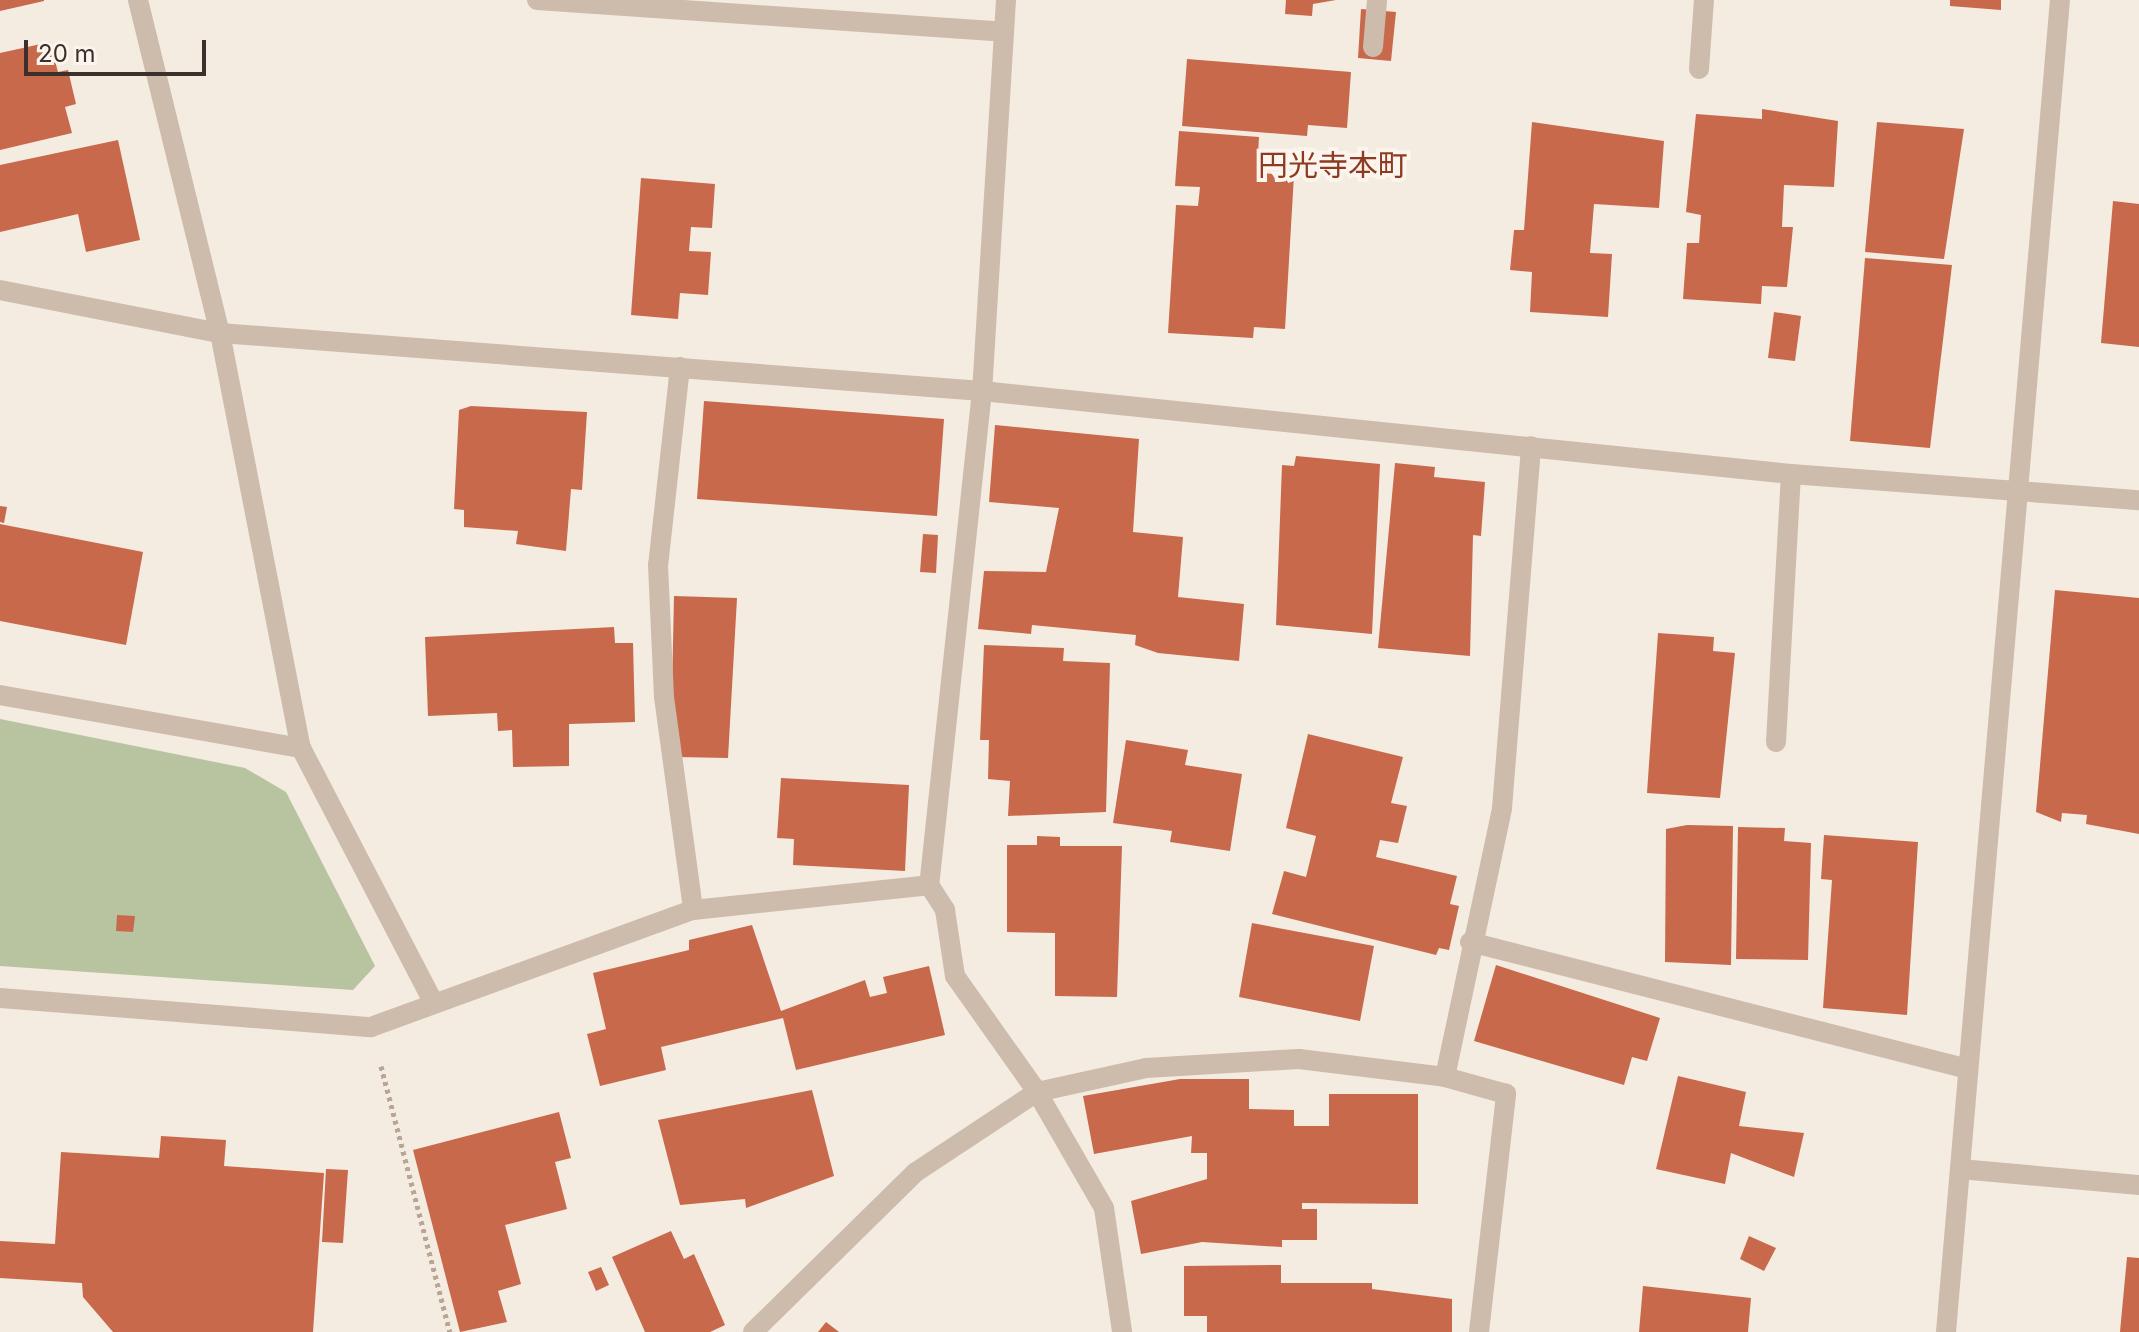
<!DOCTYPE html>
<html>
<head>
<meta charset="utf-8">
<style>
  body { margin:0 }
  #map { position:relative; width:2139px; height:1332px; overflow:hidden; background:#f4ebe1; font-family:Inter,"Noto Sans JP",sans-serif }
  div>[style] { position:absolute }
  .green>* { inset:0; background:#b8c4a0 }
  .building>* { inset:0; background:#c8694b }
  .path>* { height:5px; margin-top:-2.5px; transform-origin:0; background:repeating-linear-gradient(90deg,#b9a596 0 4px,transparent 0 8px) }
  .minor>* { height:20px; margin:-10px; padding:0 10px; transform-origin:10px; border-radius:10px; background:#cdbbac }
  span { translate:-50% -50%; white-space:nowrap; text-align:center; line-height:1.15; -webkit-text-stroke:8px #fbf5ee; paint-order:stroke }
  .quarter-label { font-size:30px; color:#8c3b22 }
  .scale { position:absolute; left:24px; top:40px; width:182px; height:36px; box-sizing:border-box; border:4px solid #3b302b; border-top:0; padding-left:10px; font-size:24px; line-height:28px; white-space:nowrap; color:#3b302b; -webkit-text-stroke:6px #fbf5ee; paint-order:stroke }
</style>
</head>
<body>
<div id="map">
  <div class="green">
    <div style="clip-path:polygon(0 719px,245px 768px,286px 792px,375px 966px,353px 990px,0 966px)"></div>
  </div>
  <div class="building">
    <div style="clip-path:polygon(0 0,44px 0,44px 1px,0 11px)"></div>
    <div style="clip-path:polygon(1286px 0,1336px 0,1313px 4px,1312px 16px,1285px 14px)"></div>
    <div style="clip-path:polygon(1950px 0,2001px 0,2001px 10px,1950px 6px)"></div>
    <div style="clip-path:polygon(1361px 9px,1396px 12px,1391px 61px,1358px 58px)"></div>
    <div style="clip-path:polygon(50px 42px,58px 72px,68px 70px,76px 104px,65px 107px,72px 133px,0 150px,0 53px)"></div>
    <div style="clip-path:polygon(1187px 59px,1351px 72px,1347px 128px,1308px 125px,1307px 136px,1182px 126px)"></div>
    <div style="clip-path:polygon(1762px 109px,1838px 121px,1834px 187px,1784px 185px,1782px 227px,1793px 227px,1787px 287px,1762px 286px,1761px 304px,1683px 299px,1687px 243px,1699px 243px,1701px 215px,1686px 212px,1696px 114px,1762px 119px)"></div>
    <div style="clip-path:polygon(1532px 122px,1664px 141px,1659px 208px,1594px 204px,1590px 253px,1612px 254px,1608px 317px,1530px 312px,1532px 272px,1510px 270px,1514px 230px,1524px 230px)"></div>
    <div style="clip-path:polygon(1877px 122px,1964px 129px,1944px 259px,1865px 252px)"></div>
    <div style="clip-path:polygon(1179px 131px,1259px 137px,1257px 173px,1294px 175px,1285px 329px,1254px 327px,1253px 338px,1168px 333px,1176px 205px,1198px 206px,1200px 187px,1175px 186px)"></div>
    <div style="clip-path:polygon(118px 140px,140px 240px,86px 252px,78px 214px,0 232px,0 165px)"></div>
    <div style="clip-path:polygon(641px 178px,715px 184px,712px 228px,691px 227px,689px 251px,711px 252px,708px 295px,680px 293px,678px 319px,631px 315px)"></div>
    <div style="clip-path:polygon(2113px 201px,2139px 204px,2139px 347px,2101px 343px)"></div>
    <div style="clip-path:polygon(1865px 258px,1952px 265px,1930px 448px,1850px 441px)"></div>
    <div style="clip-path:polygon(1774px 312px,1801px 316px,1795px 361px,1768px 358px)"></div>
    <div style="clip-path:polygon(704px 401px,944px 419px,937px 516px,697px 499px)"></div>
    <div style="clip-path:polygon(471px 406px,587px 412px,582px 490px,571px 489px,566px 551px,516px 544px,518px 531px,464px 527px,464px 510px,454px 509px,459px 410px)"></div>
    <div style="clip-path:polygon(995px 425px,1139px 439px,1133px 532px,1183px 537px,1178px 597px,1244px 604px,1239px 661px,1158px 653px,1135px 645px,1136px 635px,1032px 625px,1031px 634px,978px 629px,984px 571px,1046px 572px,1059px 508px,989px 502px)"></div>
    <div style="clip-path:polygon(1296px 456px,1380px 464px,1372px 634px,1276px 625px,1282px 465px,1294px 466px)"></div>
    <div style="clip-path:polygon(1395px 463px,1435px 467px,1434px 477px,1485px 482px,1481px 536px,1473px 535px,1470px 656px,1378px 648px)"></div>
    <div style="clip-path:polygon(0 506px,7px 507px,4px 523px,0 522px)"></div>
    <div style="clip-path:polygon(0 524px,143px 552px,126px 645px,0 621px)"></div>
    <div style="clip-path:polygon(923px 534px,938px 535px,936px 573px,920px 572px)"></div>
    <div style="clip-path:polygon(2055px 590px,2139px 598px,2139px 834px,2086px 824px,2087px 815px,2062px 813px,2061px 822px,2036px 812px)"></div>
    <div style="clip-path:polygon(674px 596px,737px 598px,728px 758px,677px 757px,671px 738px)"></div>
    <div style="clip-path:polygon(614px 627px,615px 643px,633px 643px,635px 722px,569px 724px,569px 766px,513px 767px,512px 730px,498px 731px,497px 713px,428px 716px,425px 637px)"></div>
    <div style="clip-path:polygon(1658px 633px,1714px 637px,1713px 651px,1735px 653px,1720px 798px,1647px 793px)"></div>
    <div style="clip-path:polygon(984px 645px,1064px 648px,1063px 661px,1110px 663px,1106px 812px,1008px 816px,1010px 781px,988px 779px,989px 740px,980px 740px)"></div>
    <div style="clip-path:polygon(1308px 734px,1403px 757px,1391px 803px,1407px 806px,1398px 843px,1380px 840px,1376px 857px,1457px 876px,1450px 904px,1459px 906px,1449px 950px,1439px 948px,1436px 955px,1272px 914px,1284px 871px,1306px 877px,1316px 836px,1286px 828px)"></div>
    <div style="clip-path:polygon(1126px 740px,1188px 750px,1185px 765px,1242px 774px,1230px 851px,1170px 842px,1172px 831px,1113px 823px)"></div>
    <div style="clip-path:polygon(781px 778px,909px 785px,905px 871px,793px 865px,794px 839px,777px 838px)"></div>
    <div style="clip-path:polygon(1687px 825px,1733px 826px,1731px 965px,1665px 962px,1666px 829px)"></div>
    <div style="clip-path:polygon(1738px 827px,1785px 828px,1784px 841px,1811px 843px,1808px 960px,1736px 959px)"></div>
    <div style="clip-path:polygon(1824px 835px,1918px 842px,1907px 1015px,1823px 1008px,1832px 880px,1821px 879px)"></div>
    <div style="clip-path:polygon(1037px 836px,1060px 837px,1060px 846px,1122px 846px,1117px 997px,1055px 996px,1055px 933px,1007px 932px,1007px 845px,1037px 845px)"></div>
    <div style="clip-path:polygon(117px 915px,135px 916px,133px 932px,116px 931px)"></div>
    <div style="clip-path:polygon(1252px 923px,1374px 946px,1360px 1021px,1239px 997px)"></div>
    <div style="clip-path:polygon(752px 925px,781px 1011px,865px 980px,870px 997px,887px 993px,883px 977px,929px 966px,945px 1035px,796px 1070px,783px 1018px,661px 1047px,666px 1070px,600px 1086px,587px 1034px,606px 1029px,593px 973px,689px 950px,689px 940px)"></div>
    <div style="clip-path:polygon(1496px 965px,1660px 1018px,1647px 1061px,1632px 1057px,1624px 1085px,1474px 1041px)"></div>
    <div style="clip-path:polygon(1678px 1076px,1746px 1092px,1739px 1126px,1804px 1133px,1794px 1177px,1731px 1153px,1725px 1184px,1656px 1169px)"></div>
    <div style="clip-path:polygon(1180px 1079px,1249px 1079px,1249px 1109px,1294px 1110px,1294px 1126px,1329px 1126px,1329px 1094px,1418px 1094px,1418px 1204px,1302px 1203px,1302px 1209px,1317px 1209px,1317px 1240px,1282px 1240px,1282px 1247px,1202px 1242px,1141px 1254px,1131px 1201px,1207px 1179px,1207px 1153px,1191px 1153px,1192px 1136px,1094px 1154px,1083px 1096px)"></div>
    <div style="clip-path:polygon(812px 1090px,834px 1176px,746px 1208px,745px 1199px,680px 1205px,658px 1120px)"></div>
    <div style="clip-path:polygon(559px 1112px,571px 1158px,555px 1162px,567px 1209px,505px 1225px,521px 1284px,498px 1291px,507px 1322px,460px 1332px,413px 1150px)"></div>
    <div style="clip-path:polygon(161px 1136px,226px 1140px,224px 1166px,324px 1173px,313px 1332px,113px 1332px,83px 1297px,82px 1283px,0 1278px,0 1241px,55px 1244px,61px 1152px,159px 1158px)"></div>
    <div style="clip-path:polygon(326px 1169px,348px 1170px,343px 1243px,322px 1242px)"></div>
    <div style="clip-path:polygon(671px 1231px,684px 1259px,694px 1254px,725px 1325px,710px 1332px,645px 1332px,612px 1257px)"></div>
    <div style="clip-path:polygon(1749px 1236px,1776px 1248px,1764px 1271px,1740px 1259px)"></div>
    <div style="clip-path:polygon(2127px 1257px,2139px 1258px,2139px 1332px,2120px 1332px)"></div>
    <div style="clip-path:polygon(1281px 1265px,1281px 1283px,1372px 1283px,1372px 1289px,1452px 1299px,1452px 1332px,1207px 1332px,1207px 1316px,1184px 1316px,1184px 1266px)"></div>
    <div style="clip-path:polygon(601px 1267px,609px 1285px,596px 1291px,588px 1272px)"></div>
    <div style="clip-path:polygon(1643px 1286px,1751px 1298px,1748px 1332px,1639px 1332px)"></div>
    <div style="clip-path:polygon(826px 1322px,839px 1332px,818px 1332px)"></div>
  </div>
  <div class="path">
    <div style="left:381px;top:1066px;width:275px;rotate:75.5deg"></div>
  </div>
  <div class="minor">
    <div style="left:138px;top:0;width:343px;rotate:76.2deg"></div>
    <div style="left:220px;top:333px;width:423px;rotate:79deg"></div>
    <div style="left:301px;top:748px;width:284px;rotate:62.5deg"></div>
    <div style="left:537px;top:0;width:468px;rotate:3.9deg"></div>
    <div style="left:1006px;top:0;width:392px;rotate:93.5deg"></div>
    <div style="left:982px;top:391px;width:497px;rotate:96.1deg"></div>
    <div style="left:929px;top:885px;width:30px;rotate:57deg"></div>
    <div style="left:945px;top:910px;width:67px;rotate:81.4deg"></div>
    <div style="left:955px;top:976px;width:142px;rotate:54.7deg"></div>
    <div style="left:1037px;top:1092px;width:134px;rotate:60deg"></div>
    <div style="left:1104px;top:1208px;width:125px;rotate:81.7deg"></div>
    <div style="left:1373px;top:47px;width:47px;rotate:-85.1deg"></div>
    <div style="left:1699px;top:69px;width:69px;rotate:-85.9deg"></div>
    <div style="left:0;top:290px;width:224px;rotate:11.1deg"></div>
    <div style="left:220px;top:333px;width:764px;rotate:4.35deg"></div>
    <div style="left:982px;top:391px;width:813px;rotate:5.86deg"></div>
    <div style="left:1791px;top:474px;width:349px;rotate:4.3deg"></div>
    <div style="left:680px;top:367px;width:199px;rotate:96.3deg"></div>
    <div style="left:658px;top:565px;width:132px;rotate:87.4deg"></div>
    <div style="left:664px;top:697px;width:215px;rotate:82.2deg"></div>
    <div style="left:0;top:695px;width:306px;rotate:10deg"></div>
    <div style="left:1776px;top:742px;width:268px;rotate:-86.8deg"></div>
    <div style="left:1470px;top:942px;width:514px;rotate:14.31deg"></div>
    <div style="left:0;top:998px;width:372px;rotate:4.5deg"></div>
    <div style="left:371px;top:1027px;width:343px;rotate:-20deg"></div>
    <div style="left:693px;top:910px;width:237px;rotate:-6deg"></div>
    <div style="left:1960px;top:1169px;width:180px;rotate:5.1deg"></div>
    <div style="left:753px;top:1332px;width:228px;rotate:-44.5deg"></div>
    <div style="left:916px;top:1172px;width:145px;rotate:-33.5deg"></div>
    <div style="left:1037px;top:1092px;width:112px;rotate:-12.4deg"></div>
    <div style="left:1146px;top:1068px;width:153px;rotate:-3.4deg"></div>
    <div style="left:1299px;top:1059px;width:147px;rotate:7deg"></div>
    <div style="left:1479px;top:1332px;width:240px;rotate:-83.5deg"></div>
    <div style="left:1506px;top:1094px;width:63px;rotate:-164.4deg"></div>
    <div style="left:1445px;top:1077px;width:275px;rotate:-78deg"></div>
    <div style="left:1502px;top:808px;width:363px;rotate:-85.4deg"></div>
    <div style="left:1946px;top:1332px;width:1337px;rotate:-85.11deg"></div>
  </div>
  <div class="quarter-label">
    <span style="left:1333px;top:165px">円光寺本町</span>
  </div>
  <div class="scale">20 m</div>
</div>
</body>
</html>
